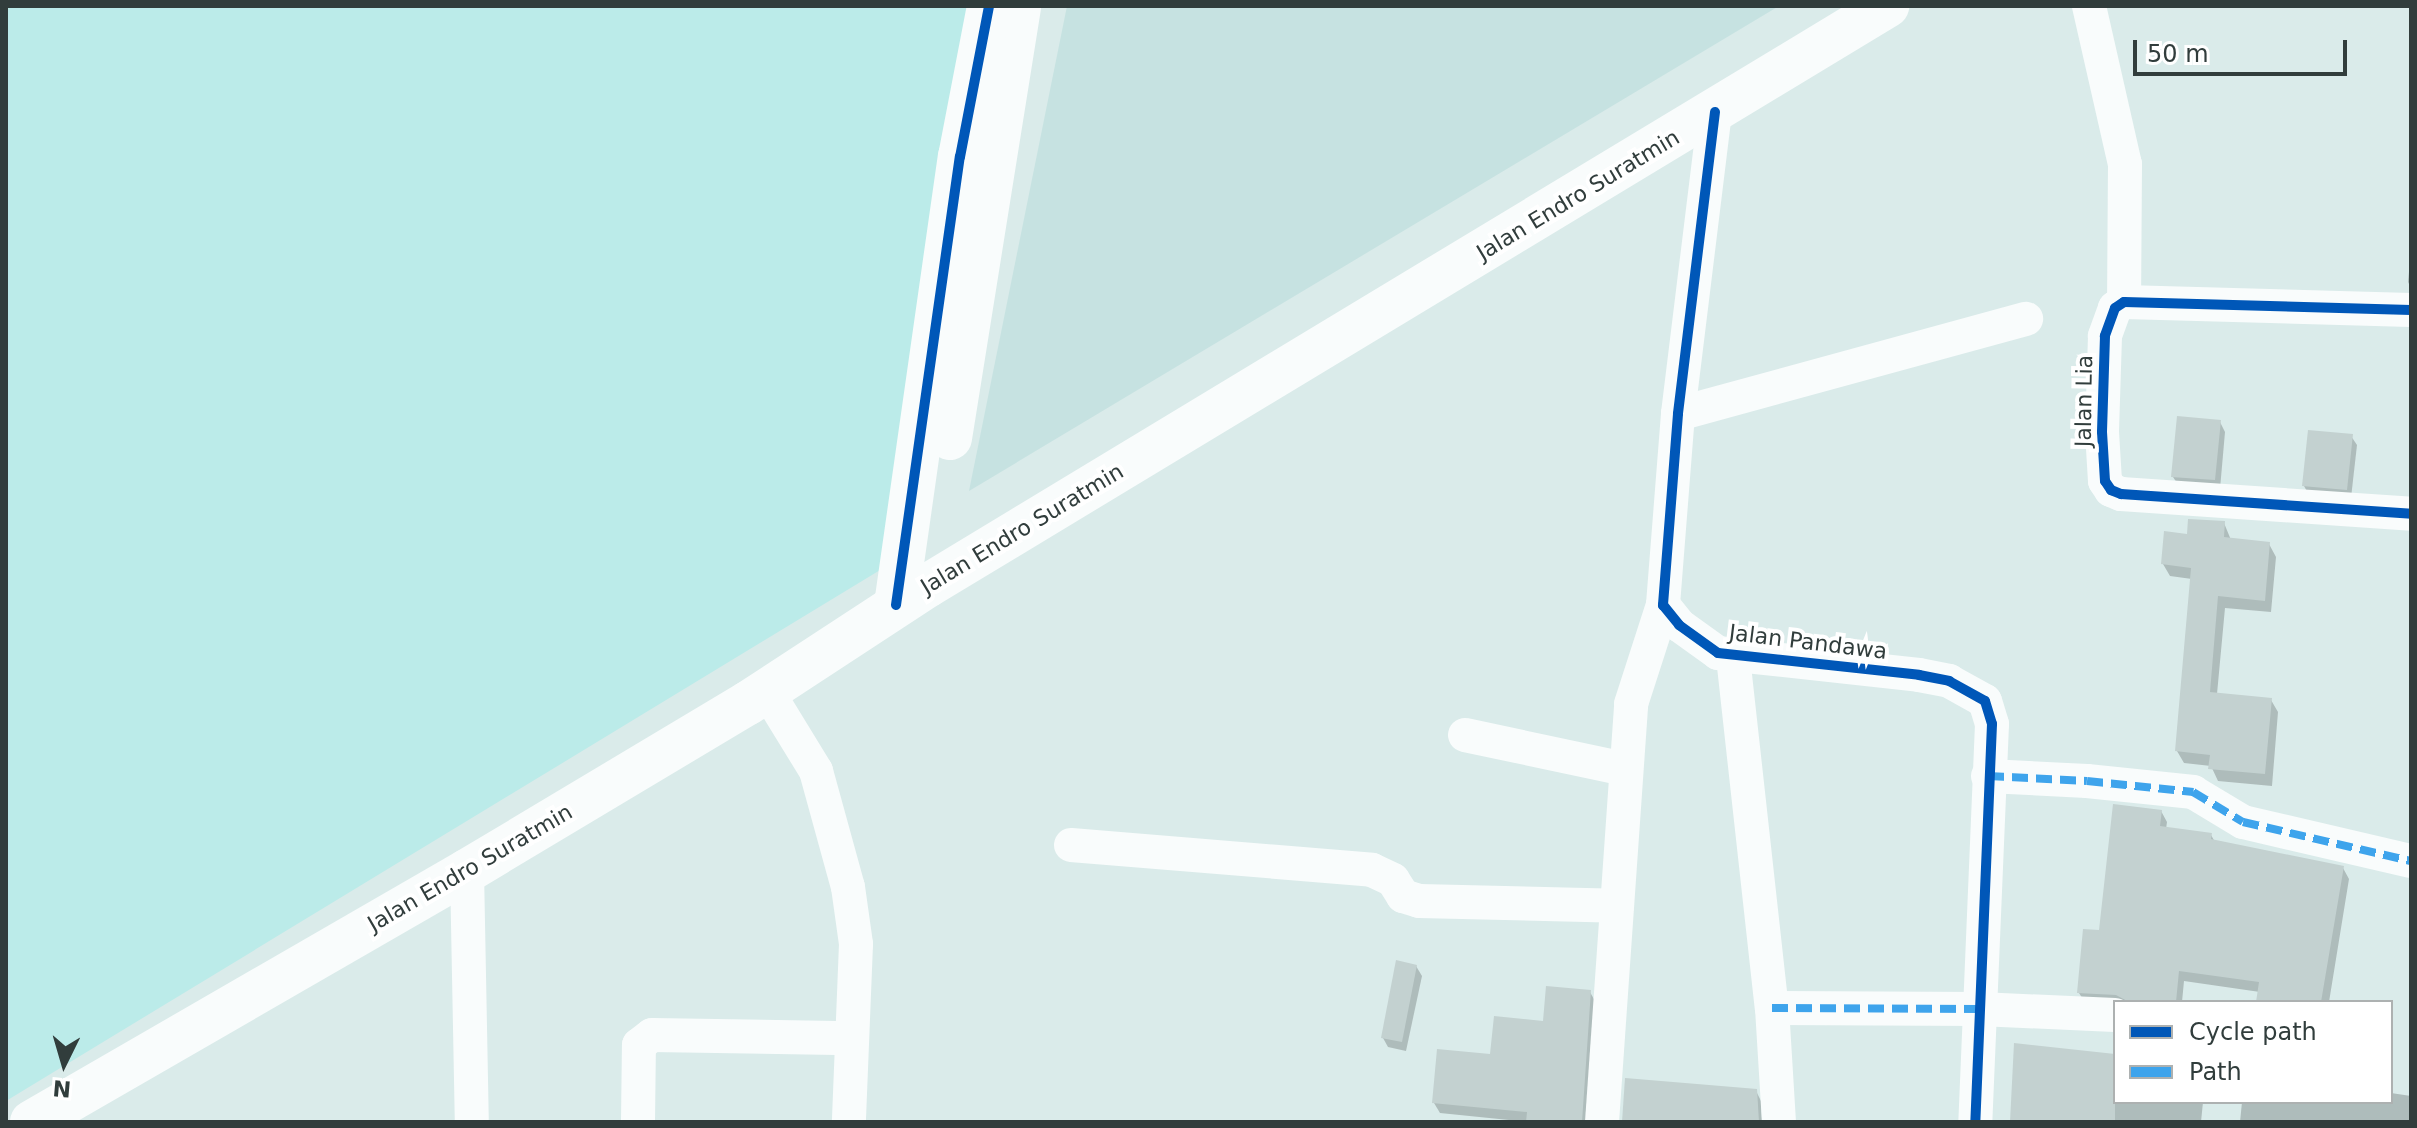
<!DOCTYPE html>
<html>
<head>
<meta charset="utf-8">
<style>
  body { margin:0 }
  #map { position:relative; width:2417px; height:1128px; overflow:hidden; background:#daebea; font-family:"DejaVu Sans",sans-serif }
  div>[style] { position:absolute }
  .built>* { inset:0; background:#c6e2e1 }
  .green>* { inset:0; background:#bbebe9 }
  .shadow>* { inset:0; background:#0003 }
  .building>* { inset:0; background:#c3d1d0 }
  .street>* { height:34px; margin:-17px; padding:0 17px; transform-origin:17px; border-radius:17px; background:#f9fcfc }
  .secondary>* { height:44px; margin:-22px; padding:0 22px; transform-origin:22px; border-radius:22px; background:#f9fcfc }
  .quiet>* { height:8px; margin-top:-4px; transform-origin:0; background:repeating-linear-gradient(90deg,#3ea4ec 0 16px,transparent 0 24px) }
  .cycleway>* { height:10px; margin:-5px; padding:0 5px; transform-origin:5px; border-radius:5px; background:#0057b8 }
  span { translate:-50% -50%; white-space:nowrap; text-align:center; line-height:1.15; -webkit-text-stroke:8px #fff; paint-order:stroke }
  .street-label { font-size:22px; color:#313d3c }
  .frame { position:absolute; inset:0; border:8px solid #313d3c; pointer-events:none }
  .legend { position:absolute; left:2113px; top:1000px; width:280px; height:104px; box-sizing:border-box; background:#fff; border:2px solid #adb1b1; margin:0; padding:10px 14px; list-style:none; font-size:24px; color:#313d3c }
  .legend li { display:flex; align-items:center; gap:16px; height:40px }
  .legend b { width:40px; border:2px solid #adb1b1 }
  .north { position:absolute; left:24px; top:1024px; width:80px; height:80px; -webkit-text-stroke:6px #fff; paint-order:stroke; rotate:185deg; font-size:22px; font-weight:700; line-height:32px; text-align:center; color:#313d3c }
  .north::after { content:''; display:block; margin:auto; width:28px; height:36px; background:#313d3c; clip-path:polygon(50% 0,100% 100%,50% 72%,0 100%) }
  .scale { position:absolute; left:2133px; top:40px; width:214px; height:36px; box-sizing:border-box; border:4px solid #313d3c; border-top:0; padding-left:10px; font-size:24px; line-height:28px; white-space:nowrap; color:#313d3c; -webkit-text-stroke:6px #fff; paint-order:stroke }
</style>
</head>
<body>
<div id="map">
  <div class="built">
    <div style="clip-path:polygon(1067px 6px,1779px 6px,969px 491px)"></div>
  </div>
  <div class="green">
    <div style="clip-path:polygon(6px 6px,1015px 6px,923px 544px,6px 1101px)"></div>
  </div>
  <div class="shadow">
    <div style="clip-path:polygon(2411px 251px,2411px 288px,2408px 282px)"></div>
    <div style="clip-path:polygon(2220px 422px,2225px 432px,2220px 489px,2179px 486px,2173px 477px)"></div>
    <div style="clip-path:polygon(2351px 436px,2357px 445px,2351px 498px,2309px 495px,2304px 486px)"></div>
    <div style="clip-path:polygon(2224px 523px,2231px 540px,2269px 544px,2276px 557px,2271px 612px,2225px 608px,2217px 694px,2271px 700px,2278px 712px,2272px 786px,2218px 781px,2211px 766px,2184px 763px,2177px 751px,2192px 579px,2170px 576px,2163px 564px,2189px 536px)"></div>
    <div style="clip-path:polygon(2161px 811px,2167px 822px,2166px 829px,2211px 835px,2215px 842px,2343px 868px,2349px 879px,2329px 1002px,2258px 1002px,2260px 992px,2184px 981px,2182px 1002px,2086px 1004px,2079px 993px,2100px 933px)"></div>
    <div style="clip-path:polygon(1416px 966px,1422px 976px,1406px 1051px,1388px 1047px,1383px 1038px)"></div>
    <div style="clip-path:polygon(1590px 992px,1596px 1003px,1588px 1122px,1528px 1122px,1440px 1113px,1434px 1103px,1492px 1056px)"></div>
    <div style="clip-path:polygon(2115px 1056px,2115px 1102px,2203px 1102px,2201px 1122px,2011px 1122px)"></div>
    <div style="clip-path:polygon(1756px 1091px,1761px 1101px,1762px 1122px,1624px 1122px)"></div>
    <div style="clip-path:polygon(2391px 1093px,2411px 1096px,2411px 1122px,2240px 1122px,2242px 1102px,2391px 1102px)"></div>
  </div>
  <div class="building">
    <div style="clip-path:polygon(2177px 416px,2221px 420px,2215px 480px,2171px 477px)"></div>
    <div style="clip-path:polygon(2308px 430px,2353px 434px,2347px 490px,2302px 486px)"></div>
    <div style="clip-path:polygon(2188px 519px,2225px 521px,2224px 537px,2270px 542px,2265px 601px,2218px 596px,2210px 692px,2272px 698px,2265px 774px,2208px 769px,2210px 755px,2175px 751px,2191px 568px,2161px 564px,2164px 531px,2187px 534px)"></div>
    <div style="clip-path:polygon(2113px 804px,2162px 810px,2160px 826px,2212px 833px,2211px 839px,2344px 866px,2321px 1002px,2256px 1002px,2259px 982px,2179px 971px,2176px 1002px,2129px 1002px,2116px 995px,2077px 993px,2083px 929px,2099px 930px)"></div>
    <div style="clip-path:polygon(1396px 960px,1417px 965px,1402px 1042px,1381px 1038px)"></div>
    <div style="clip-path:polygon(1546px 986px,1591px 990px,1582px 1122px,1526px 1122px,1527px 1112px,1432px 1103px,1437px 1049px,1490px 1054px,1494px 1016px,1543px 1021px)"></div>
    <div style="clip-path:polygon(2014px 1043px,2115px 1054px,2115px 1122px,2010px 1122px)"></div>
    <div style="clip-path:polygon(1625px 1078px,1757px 1089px,1759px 1122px,1622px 1122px)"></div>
  </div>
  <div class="street">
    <div style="left:2089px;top:6px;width:162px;rotate:77.2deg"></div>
    <div style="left:2125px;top:164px;width:138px;rotate:90.4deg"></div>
    <div style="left:1715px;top:112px;width:304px;rotate:97deg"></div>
    <div style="left:1678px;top:414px;width:192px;rotate:94.5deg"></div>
    <div style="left:1663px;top:605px;width:26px;rotate:51deg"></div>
    <div style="left:1679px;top:625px;width:48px;rotate:35.7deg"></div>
    <div style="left:1718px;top:653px;width:202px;rotate:6.2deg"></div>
    <div style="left:1919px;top:675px;width:31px;rotate:11deg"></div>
    <div style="left:1949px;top:681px;width:41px;rotate:29.1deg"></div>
    <div style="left:1985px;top:701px;width:24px;rotate:73deg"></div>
    <div style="left:1992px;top:724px;width:398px;rotate:92.4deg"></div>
    <div style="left:2411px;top:310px;width:287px;rotate:-178.4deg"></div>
    <div style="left:2124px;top:302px;width:11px;rotate:146deg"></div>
    <div style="left:2115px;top:308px;width:30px;rotate:110deg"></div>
    <div style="left:2105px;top:336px;width:96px;rotate:91.8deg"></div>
    <div style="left:2102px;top:432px;width:49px;rotate:86.5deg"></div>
    <div style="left:2105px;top:481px;width:11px;rotate:56deg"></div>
    <div style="left:2111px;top:490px;width:11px;rotate:22deg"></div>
    <div style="left:2121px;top:494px;width:291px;rotate:3.9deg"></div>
    <div style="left:1678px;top:414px;width:361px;rotate:-15.3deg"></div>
    <div style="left:1733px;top:657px;width:353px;rotate:83.7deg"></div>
    <div style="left:1772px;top:1008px;width:114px;rotate:86.5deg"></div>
    <div style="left:767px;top:691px;width:94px;rotate:58.5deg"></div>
    <div style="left:816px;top:771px;width:120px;rotate:74.6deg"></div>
    <div style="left:848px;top:887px;width:58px;rotate:82deg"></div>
    <div style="left:856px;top:944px;width:178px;rotate:92.3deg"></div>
    <div style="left:1465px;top:735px;width:164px;rotate:12deg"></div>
    <div style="left:1988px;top:776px;width:99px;rotate:2.9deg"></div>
    <div style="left:2087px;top:781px;width:107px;rotate:5.9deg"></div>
    <div style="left:2193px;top:792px;width:58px;rotate:31deg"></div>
    <div style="left:2243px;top:822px;width:172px;rotate:13.1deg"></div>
    <div style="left:1071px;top:845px;width:302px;rotate:4.7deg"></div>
    <div style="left:1372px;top:870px;width:23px;rotate:25deg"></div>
    <div style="left:1393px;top:880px;width:19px;rotate:58deg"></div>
    <div style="left:1403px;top:896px;width:17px;rotate:17deg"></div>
    <div style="left:1419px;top:901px;width:198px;rotate:1.4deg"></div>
    <div style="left:467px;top:871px;width:251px;rotate:88.9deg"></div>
    <div style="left:1772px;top:1008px;width:207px;rotate:0.3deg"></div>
    <div style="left:1979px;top:1009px;width:136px;rotate:2.5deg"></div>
    <div style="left:638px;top:1122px;width:77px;rotate:-89.3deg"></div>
    <div style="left:639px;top:1045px;width:16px;rotate:-38deg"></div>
    <div style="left:652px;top:1035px;width:200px;rotate:0.9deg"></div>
    <div style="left:1602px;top:1122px;width:419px;rotate:-86deg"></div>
    <div style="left:1631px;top:704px;width:104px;rotate:-72.1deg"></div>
  </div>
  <div class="secondary">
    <div style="left:950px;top:438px;width:437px;rotate:-80.9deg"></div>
    <div style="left:896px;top:605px;width:453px;rotate:-81.9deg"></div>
    <div style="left:960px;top:157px;width:154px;rotate:-79.1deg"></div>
    <div style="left:32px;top:1122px;width:502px;rotate:-29.99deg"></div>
    <div style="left:467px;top:871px;width:327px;rotate:-30.9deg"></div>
    <div style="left:748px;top:703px;width:214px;rotate:-33.2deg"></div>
    <div style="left:927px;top:586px;width:1122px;rotate:-31.14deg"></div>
  </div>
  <div class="quiet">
    <div style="left:1988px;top:776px;width:99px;rotate:2.9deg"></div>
    <div style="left:2087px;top:781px;width:107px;rotate:5.9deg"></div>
    <div style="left:2193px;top:792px;width:58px;rotate:31deg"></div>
    <div style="left:2243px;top:822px;width:172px;rotate:13.1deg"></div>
    <div style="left:1772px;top:1008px;width:207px;rotate:0.3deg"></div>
  </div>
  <div class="cycleway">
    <div style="left:1715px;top:112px;width:304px;rotate:97deg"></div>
    <div style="left:1678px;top:414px;width:192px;rotate:94.5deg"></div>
    <div style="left:1663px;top:605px;width:26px;rotate:51deg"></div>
    <div style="left:1679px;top:625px;width:48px;rotate:35.7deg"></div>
    <div style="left:1718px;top:653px;width:202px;rotate:6.2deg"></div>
    <div style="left:1919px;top:675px;width:31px;rotate:11deg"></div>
    <div style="left:1949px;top:681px;width:41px;rotate:29.1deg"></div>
    <div style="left:1985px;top:701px;width:24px;rotate:73deg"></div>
    <div style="left:1992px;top:724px;width:398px;rotate:92.4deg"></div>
    <div style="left:2411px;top:310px;width:287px;rotate:-178.4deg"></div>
    <div style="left:2124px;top:302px;width:11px;rotate:146deg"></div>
    <div style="left:2115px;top:308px;width:30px;rotate:110deg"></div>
    <div style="left:2105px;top:336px;width:96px;rotate:91.8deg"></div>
    <div style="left:2102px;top:432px;width:49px;rotate:86.5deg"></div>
    <div style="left:2105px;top:481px;width:11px;rotate:56deg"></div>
    <div style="left:2111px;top:490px;width:11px;rotate:22deg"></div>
    <div style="left:2121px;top:494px;width:291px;rotate:3.9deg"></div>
    <div style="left:896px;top:605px;width:453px;rotate:-81.9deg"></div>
    <div style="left:960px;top:157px;width:154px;rotate:-79.1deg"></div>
  </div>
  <div class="street-label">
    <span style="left:1578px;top:195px;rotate:-31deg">Jalan Endro Suratmin</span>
    <span style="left:2084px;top:401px;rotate:-89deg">Jalan Lia</span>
    <span style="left:1022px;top:529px;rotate:-31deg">Jalan Endro Suratmin</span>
    <span style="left:1808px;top:642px;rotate:7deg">Jalan Pandawa</span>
    <span style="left:470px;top:868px;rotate:-30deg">Jalan Endro Suratmin</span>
  </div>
  <div class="frame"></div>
  <ul class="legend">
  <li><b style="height:10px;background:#0057b8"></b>Cycle path</li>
  <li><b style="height:10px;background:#3ea4ec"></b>Path</li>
  </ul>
  <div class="north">N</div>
  <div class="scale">50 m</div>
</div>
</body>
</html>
